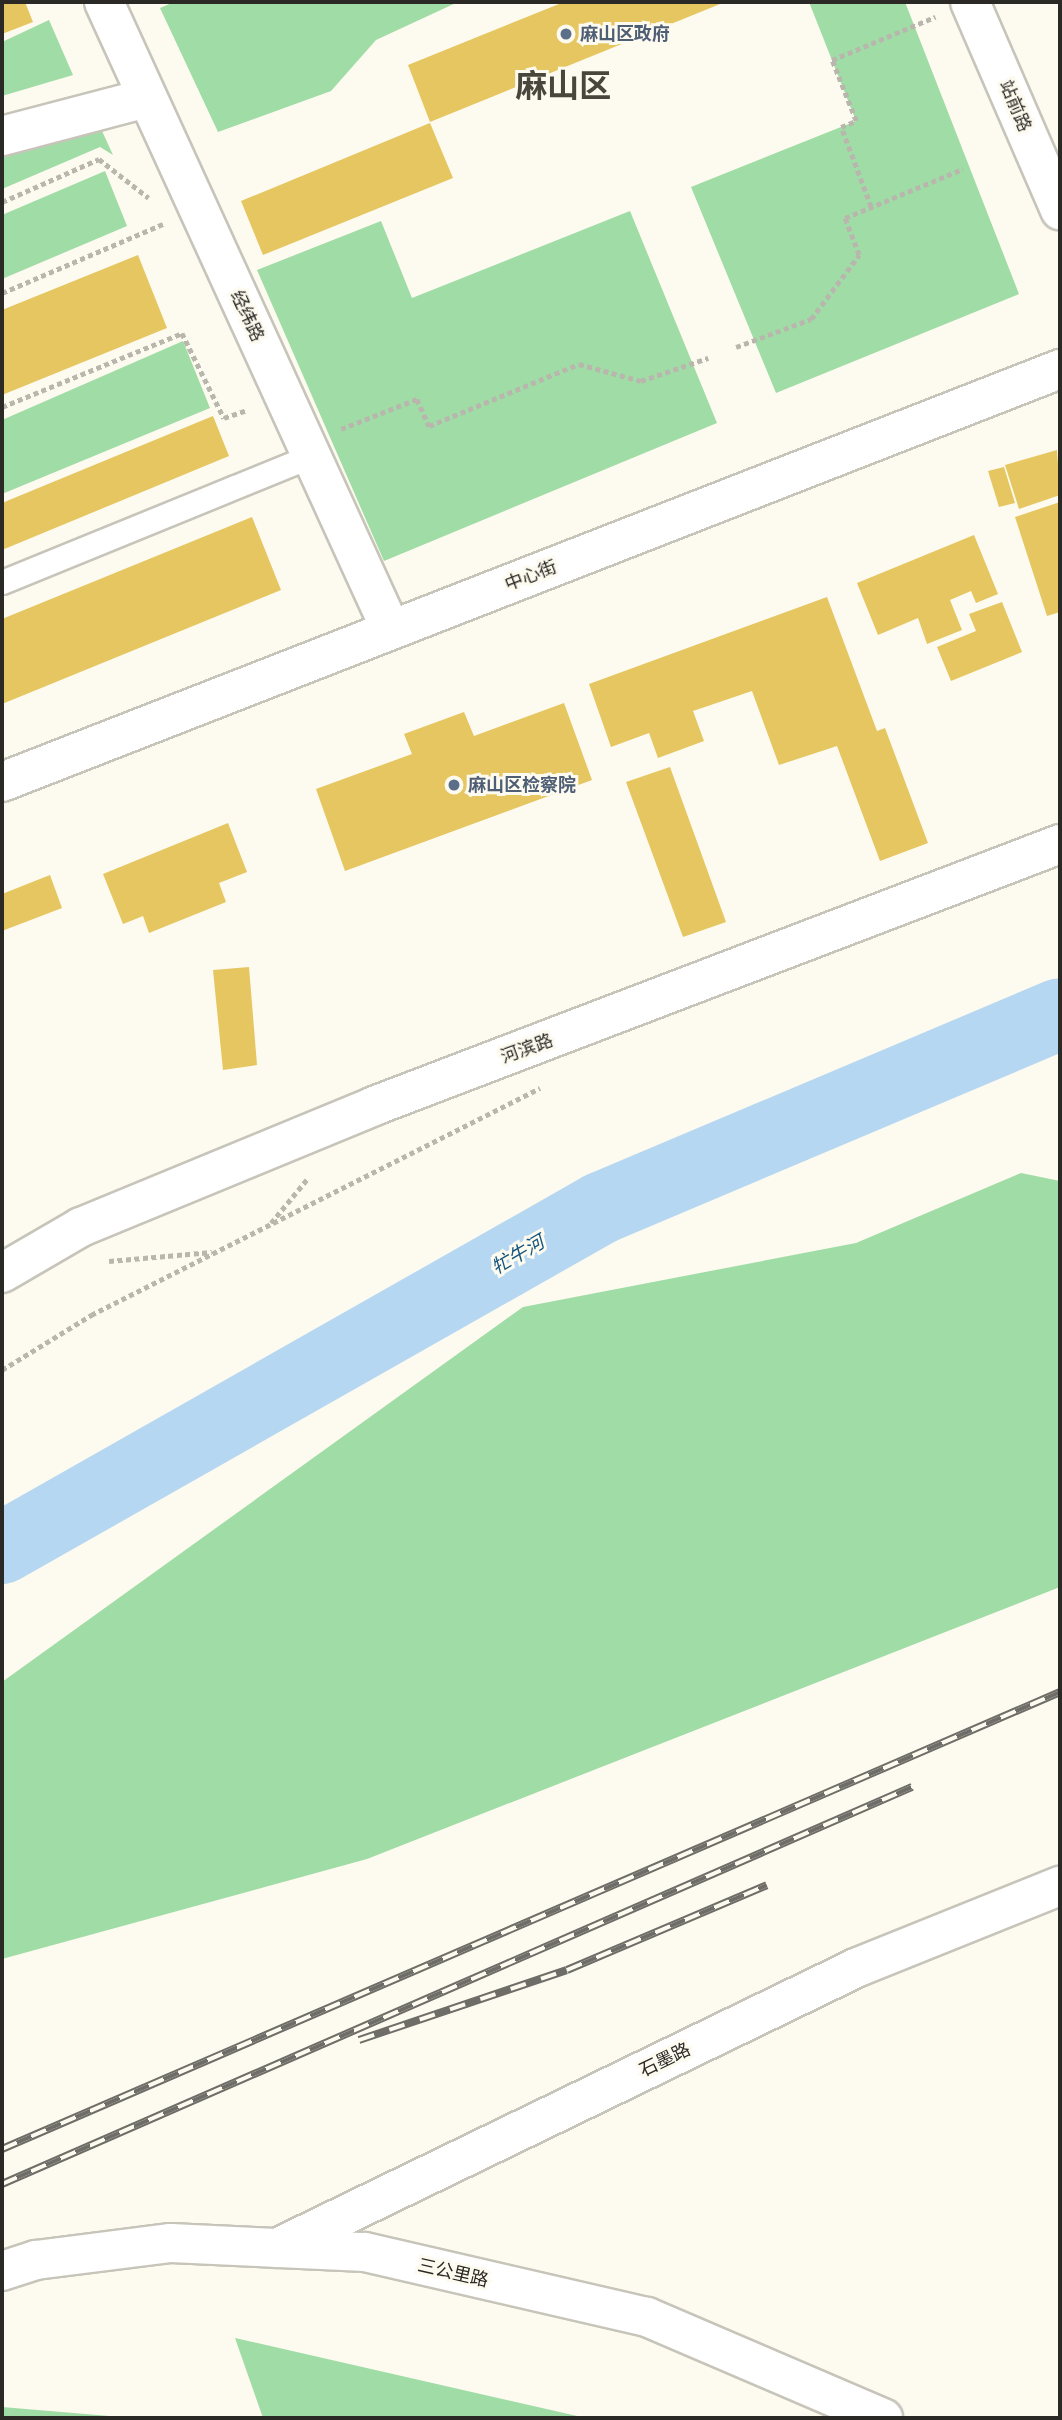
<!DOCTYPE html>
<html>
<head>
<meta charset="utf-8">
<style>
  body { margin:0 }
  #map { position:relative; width:1062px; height:2420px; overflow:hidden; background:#fdfaef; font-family:Poppins,"Noto Sans SC",sans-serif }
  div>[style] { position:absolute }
  .green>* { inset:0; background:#a0dca5 }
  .river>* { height:72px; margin:-36px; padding:0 36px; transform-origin:36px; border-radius:36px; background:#b6d7f1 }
  .building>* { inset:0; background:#e6c660 }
  .path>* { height:4.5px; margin-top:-2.25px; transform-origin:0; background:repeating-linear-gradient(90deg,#b8b6ad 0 5px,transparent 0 8.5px) }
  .roads { filter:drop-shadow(2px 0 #c7c4ba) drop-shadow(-2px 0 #c7c4ba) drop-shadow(0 2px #c7c4ba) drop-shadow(0 -2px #c7c4ba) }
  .service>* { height:23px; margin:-11.5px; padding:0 11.5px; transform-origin:11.5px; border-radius:11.5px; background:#fff }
  .minor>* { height:38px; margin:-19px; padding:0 19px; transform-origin:19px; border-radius:19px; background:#fff }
  .tertiary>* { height:38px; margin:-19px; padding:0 19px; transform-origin:19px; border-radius:19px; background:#fff }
  .secondary>* { height:38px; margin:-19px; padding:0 19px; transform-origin:19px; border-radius:19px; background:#fff }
  .rail>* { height:8px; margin-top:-4px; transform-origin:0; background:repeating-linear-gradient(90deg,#fdfaef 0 16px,#6e6d67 0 32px); box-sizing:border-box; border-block:2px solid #6e6d67 }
  .dots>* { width:19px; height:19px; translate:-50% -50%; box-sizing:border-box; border:4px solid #fdfaef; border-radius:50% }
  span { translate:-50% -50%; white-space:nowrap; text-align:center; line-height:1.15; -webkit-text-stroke:6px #fdfaef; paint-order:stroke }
  .service-label { font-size:18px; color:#4e5e75; font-weight:700 }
  .left { translate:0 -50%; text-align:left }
  .street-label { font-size:18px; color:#2a2925 }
  .water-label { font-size:19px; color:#14557f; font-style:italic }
  .town-label { font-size:32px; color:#48463d; font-weight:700 }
  .frame { position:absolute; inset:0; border:4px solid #2a2925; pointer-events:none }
</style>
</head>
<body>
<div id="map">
  <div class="green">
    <div style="clip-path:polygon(174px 2px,458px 2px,376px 40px,331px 91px,218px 132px,160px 8px)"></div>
    <div style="clip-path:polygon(809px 2px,905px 2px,1019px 294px,776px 393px,691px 187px,856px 121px)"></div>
    <div style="clip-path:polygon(49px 20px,73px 75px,2px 96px,2px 42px)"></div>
    <div style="clip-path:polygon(97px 120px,113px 155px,100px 147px,2px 189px,2px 147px)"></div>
    <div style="clip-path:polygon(105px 171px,127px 226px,2px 279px,2px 215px)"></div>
    <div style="clip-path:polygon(630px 211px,717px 423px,384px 561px,257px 270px,381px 221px,412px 298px)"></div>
    <div style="clip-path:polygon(183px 341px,210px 408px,2px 494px,2px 420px)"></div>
    <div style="clip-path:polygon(1021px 1173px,1060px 1181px,1060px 1587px,367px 1859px,2px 1959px,2px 1682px,523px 1307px,856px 1243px)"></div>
    <div style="clip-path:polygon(235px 2338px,586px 2418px,263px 2418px)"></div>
    <div style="clip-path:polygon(2px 2407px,133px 2418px,2px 2418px)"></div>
  </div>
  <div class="river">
    <div style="left:2px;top:1548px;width:689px;rotate:-29.58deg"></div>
    <div style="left:601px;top:1208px;width:498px;rotate:-22.9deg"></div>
  </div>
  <div class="building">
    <div style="clip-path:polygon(2px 2px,25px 2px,33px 22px,2px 34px)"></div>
    <div style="clip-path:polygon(564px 2px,725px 2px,430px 122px,408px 65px)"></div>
    <div style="clip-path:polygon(430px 123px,453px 178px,263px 255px,241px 201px)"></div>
    <div style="clip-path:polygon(138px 255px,167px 328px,2px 395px,2px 310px)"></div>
    <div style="clip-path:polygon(213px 416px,229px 456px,2px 550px,2px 503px)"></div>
    <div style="clip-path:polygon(1057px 450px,1060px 495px,1019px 509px,1005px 465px)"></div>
    <div style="clip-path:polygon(1004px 467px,1015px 503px,999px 507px,988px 471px)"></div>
    <div style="clip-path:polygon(1060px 502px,1060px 612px,1047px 616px,1015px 517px)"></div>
    <div style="clip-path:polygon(252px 517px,281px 590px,2px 704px,2px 619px)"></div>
    <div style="clip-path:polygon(974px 535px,998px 594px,976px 603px,971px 591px,950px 600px,962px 630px,927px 644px,918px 618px,878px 635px,857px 583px)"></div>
    <div style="clip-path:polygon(827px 597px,877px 731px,885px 728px,928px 843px,880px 861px,837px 746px,779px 765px,752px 691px,693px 711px,704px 741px,658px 758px,649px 733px,611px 747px,589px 684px)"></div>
    <div style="clip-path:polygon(1002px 602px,1022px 652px,951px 681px,937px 647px,976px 631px,969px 614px)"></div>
    <div style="clip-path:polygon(564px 703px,592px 780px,345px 871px,316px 789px,412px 754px,404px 734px,464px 712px,474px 736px)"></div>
    <div style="clip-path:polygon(670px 767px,726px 922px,683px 937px,626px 782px)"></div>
    <div style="clip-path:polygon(228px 823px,247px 872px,219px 883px,226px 902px,149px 933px,143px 916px,123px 924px,103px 874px)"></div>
    <div style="clip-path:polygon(50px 875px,62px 908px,2px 931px,2px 894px)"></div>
    <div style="clip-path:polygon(249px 967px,257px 1065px,223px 1070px,213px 970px)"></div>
  </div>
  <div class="path">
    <div style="left:2px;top:202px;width:106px;rotate:-23.9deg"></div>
    <div style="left:99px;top:159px;width:63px;rotate:38deg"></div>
    <div style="left:871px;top:207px;width:85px;rotate:-110.6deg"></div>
    <div style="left:841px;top:127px;width:16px;rotate:-22deg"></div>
    <div style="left:856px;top:121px;width:66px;rotate:-111.5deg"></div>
    <div style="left:832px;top:60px;width:112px;rotate:-22.7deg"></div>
    <div style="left:2px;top:293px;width:175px;rotate:-23.2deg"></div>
    <div style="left:736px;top:347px;width:80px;rotate:-20.5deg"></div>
    <div style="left:811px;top:319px;width:80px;rotate:-53.1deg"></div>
    <div style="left:859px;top:255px;width:40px;rotate:-111deg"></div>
    <div style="left:845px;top:218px;width:128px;rotate:-22.6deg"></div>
    <div style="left:2px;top:407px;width:195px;rotate:-22.3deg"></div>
    <div style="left:182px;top:333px;width:95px;rotate:63.7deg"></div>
    <div style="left:224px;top:418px;width:24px;rotate:-19deg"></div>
    <div style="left:341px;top:429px;width:82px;rotate:-21.5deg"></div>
    <div style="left:417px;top:399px;width:30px;rotate:66deg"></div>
    <div style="left:429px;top:426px;width:162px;rotate:-22.5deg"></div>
    <div style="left:579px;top:364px;width:64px;rotate:15.3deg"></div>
    <div style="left:641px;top:381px;width:71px;rotate:-18.9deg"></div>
    <div style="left:271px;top:1223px;width:58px;rotate:-50.6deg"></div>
    <div style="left:109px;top:1261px;width:103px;rotate:-5deg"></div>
    <div style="left:2px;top:1370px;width:105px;rotate:-31.7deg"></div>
    <div style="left:91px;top:1315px;width:503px;rotate:-26.82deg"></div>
  </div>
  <div class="roads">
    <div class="service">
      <div style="left:2px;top:582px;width:334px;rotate:-22.2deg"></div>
    </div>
    <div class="minor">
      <div style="left:104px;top:2px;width:690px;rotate:65.44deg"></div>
      <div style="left:2px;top:136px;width:150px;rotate:-14.7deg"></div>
      <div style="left:2px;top:1273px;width:91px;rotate:-30.2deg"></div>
      <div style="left:81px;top:1227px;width:317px;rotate:-22.4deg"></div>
      <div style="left:374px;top:1106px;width:734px;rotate:-20.9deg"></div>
      <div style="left:277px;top:2248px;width:645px;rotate:-25.81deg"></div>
      <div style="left:858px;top:1967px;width:218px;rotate:-21.9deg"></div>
    </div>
    <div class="tertiary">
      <div style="left:970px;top:2px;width:227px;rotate:66.6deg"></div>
      <div style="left:2px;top:2271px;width:36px;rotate:-18deg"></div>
      <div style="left:36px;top:2260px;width:136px;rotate:-7.2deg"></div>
      <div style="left:171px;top:2243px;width:194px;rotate:2.7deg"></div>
      <div style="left:365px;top:2252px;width:289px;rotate:13deg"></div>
      <div style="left:647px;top:2317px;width:257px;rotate:23.2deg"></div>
    </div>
    <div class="secondary">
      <div style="left:2px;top:782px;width:1136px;rotate:-21.32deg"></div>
    </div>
  </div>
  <div class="rail">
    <div style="left:359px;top:2040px;width:219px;rotate:-18.6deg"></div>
    <div style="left:567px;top:1970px;width:217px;rotate:-23deg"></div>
    <div style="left:2px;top:2149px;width:1152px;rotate:-23.36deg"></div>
    <div style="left:2px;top:2184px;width:993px;rotate:-23.57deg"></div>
  </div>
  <div class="dots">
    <div style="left:566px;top:34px;background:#5c6f8a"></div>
    <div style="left:454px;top:785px;background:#5c6f8a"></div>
  </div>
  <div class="service-label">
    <span class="left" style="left:580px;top:34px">麻山区政府</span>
    <span class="left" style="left:468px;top:785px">麻山区检察院</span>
  </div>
  <div class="street-label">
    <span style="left:1015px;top:106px;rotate:67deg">站前路</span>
    <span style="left:247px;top:316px;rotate:65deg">经纬路</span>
    <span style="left:531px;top:576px;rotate:-21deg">中心街</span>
    <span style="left:527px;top:1049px;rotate:-20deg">河滨路</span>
    <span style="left:665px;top:2060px;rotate:-26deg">石墨路</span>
    <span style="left:453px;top:2273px;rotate:13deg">三公里路</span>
  </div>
  <div class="water-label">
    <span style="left:518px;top:1255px;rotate:-30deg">牤牛河</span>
  </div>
  <div class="town-label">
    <span style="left:563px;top:86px">麻山区</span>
  </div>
  <div class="frame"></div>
</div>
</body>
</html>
